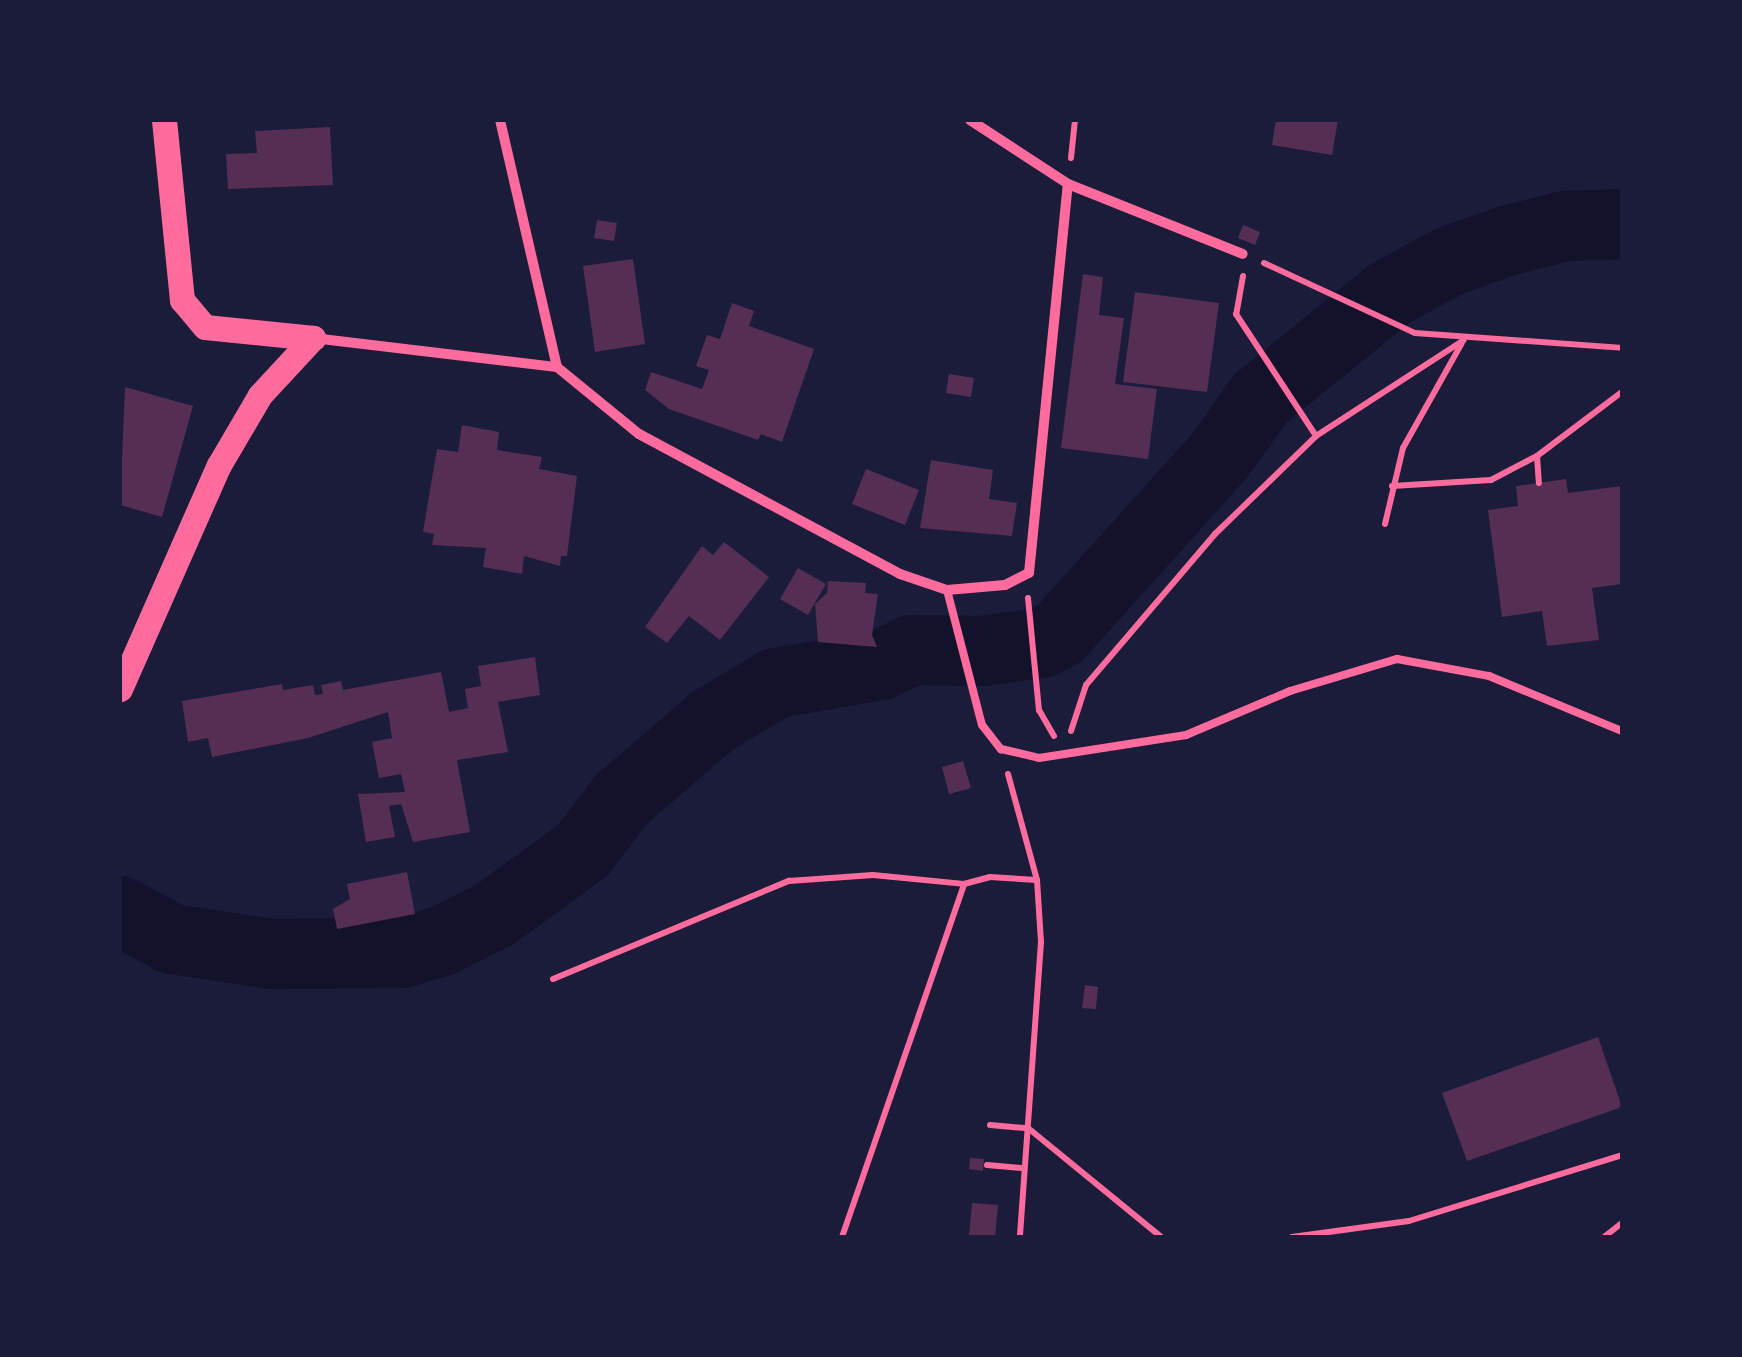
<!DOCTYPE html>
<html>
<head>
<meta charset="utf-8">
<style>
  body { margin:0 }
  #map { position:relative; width:1742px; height:1357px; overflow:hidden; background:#1b1b3a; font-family:"Sofia Sans Condensed",sans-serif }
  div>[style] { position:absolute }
  .river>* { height:70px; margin:-35px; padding:0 35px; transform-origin:35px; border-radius:35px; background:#12122b }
  .building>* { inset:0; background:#542f53 }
  .path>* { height:6px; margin:-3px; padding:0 3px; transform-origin:3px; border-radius:3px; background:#ff6b9d }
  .service>* { height:8px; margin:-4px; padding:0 4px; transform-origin:4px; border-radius:4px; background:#ff6b9d }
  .minor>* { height:10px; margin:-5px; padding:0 5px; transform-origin:5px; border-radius:5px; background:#ff6b9d }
  .primary>* { height:25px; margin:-12.5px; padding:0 12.5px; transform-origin:12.5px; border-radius:12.5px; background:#ff6b9d }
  span { translate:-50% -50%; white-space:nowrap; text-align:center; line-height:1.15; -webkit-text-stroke:10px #1b1b3a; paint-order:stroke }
  .frame { position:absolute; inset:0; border:122px solid #1b1b3a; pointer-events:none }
</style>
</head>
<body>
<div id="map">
  <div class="river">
    <div style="left:120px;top:911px;width:59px;rotate:28.3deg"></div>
    <div style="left:172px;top:939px;width:101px;rotate:8.5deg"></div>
    <div style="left:272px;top:954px;width:130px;rotate:-0.4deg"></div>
    <div style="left:402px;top:953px;width:42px;rotate:-16.7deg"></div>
    <div style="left:442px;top:941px;width:58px;rotate:-26.6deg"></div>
    <div style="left:494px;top:915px;width:109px;rotate:-36deg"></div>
    <div style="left:582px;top:851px;width:66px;rotate:-52.4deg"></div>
    <div style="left:622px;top:799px;width:121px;rotate:-40.7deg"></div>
    <div style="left:714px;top:720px;width:72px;rotate:-30.8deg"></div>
    <div style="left:776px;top:683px;width:107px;rotate:-9.7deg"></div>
    <div style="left:881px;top:665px;width:34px;rotate:-26deg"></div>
    <div style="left:912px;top:650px;width:70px;rotate:0.8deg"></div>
    <div style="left:982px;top:651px;width:60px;rotate:-7.7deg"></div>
    <div style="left:1041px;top:643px;width:20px;rotate:-27deg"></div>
    <div style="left:1059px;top:634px;width:242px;rotate:-48deg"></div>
    <div style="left:1221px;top:454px;width:67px;rotate:-54.7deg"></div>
    <div style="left:1260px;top:399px;width:166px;rotate:-39.1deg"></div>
    <div style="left:1389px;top:294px;width:69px;rotate:-28.4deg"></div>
    <div style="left:1450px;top:261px;width:59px;rotate:-19.7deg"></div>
    <div style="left:1506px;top:241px;width:61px;rotate:-14.3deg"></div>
    <div style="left:1565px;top:226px;width:57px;rotate:-2deg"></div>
  </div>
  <div class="building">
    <div style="clip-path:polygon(1276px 120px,1338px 120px,1332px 155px,1272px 145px)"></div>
    <div style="clip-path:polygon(330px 127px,333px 185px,228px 189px,226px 154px,257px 153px,255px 131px)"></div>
    <div style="clip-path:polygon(597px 220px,617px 223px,614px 241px,594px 238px)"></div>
    <div style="clip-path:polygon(1243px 225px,1260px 232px,1255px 245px,1238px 238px)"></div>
    <div style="clip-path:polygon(633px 259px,645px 344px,595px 352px,583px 266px)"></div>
    <div style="clip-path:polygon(1083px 274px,1103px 277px,1099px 315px,1124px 318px,1115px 384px,1157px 389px,1148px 459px,1061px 448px)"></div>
    <div style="clip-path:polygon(1135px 292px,1219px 303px,1207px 392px,1123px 382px)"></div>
    <div style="clip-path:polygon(732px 303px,754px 311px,749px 326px,814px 349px,782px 442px,761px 434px,758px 440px,669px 409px,645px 390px,651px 372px,702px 389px,709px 370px,696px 366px,707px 335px,720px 339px)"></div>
    <div style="clip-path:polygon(949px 374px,974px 378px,971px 397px,946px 393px)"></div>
    <div style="clip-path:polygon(125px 387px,193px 406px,162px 517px,120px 505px)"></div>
    <div style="clip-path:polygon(462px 425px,499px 432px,497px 450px,542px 457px,539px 469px,577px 476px,567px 556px,561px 556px,560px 566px,524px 556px,522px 574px,483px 567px,486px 548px,432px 545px,434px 534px,423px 532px,437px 449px,458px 452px)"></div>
    <div style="clip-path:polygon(931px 460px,993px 470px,989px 499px,1017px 503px,1012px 536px,920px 528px)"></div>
    <div style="clip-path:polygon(866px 469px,919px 490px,905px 525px,852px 504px)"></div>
    <div style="clip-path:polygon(1566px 479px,1568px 493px,1622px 486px,1622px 584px,1592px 588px,1599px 640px,1547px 646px,1542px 611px,1502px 617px,1488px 510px,1518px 506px,1516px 486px)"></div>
    <div style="clip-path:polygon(724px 542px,769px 577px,720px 640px,689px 616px,667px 643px,645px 627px,702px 546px,713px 555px)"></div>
    <div style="clip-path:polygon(798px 568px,826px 584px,808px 615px,780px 599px)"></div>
    <div style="clip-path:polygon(828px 581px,866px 583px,865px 593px,878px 594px,872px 635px,877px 647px,818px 642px,815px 604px,827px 593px)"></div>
    <div style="clip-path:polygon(535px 657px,540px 695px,498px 702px,508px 752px,457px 760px,470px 832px,413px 842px,401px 804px,389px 806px,395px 837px,366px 842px,358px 794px,405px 792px,401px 774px,379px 778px,372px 742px,392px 738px,388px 712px,308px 738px,212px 757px,208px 738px,188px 742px,182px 701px,282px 684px,283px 690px,313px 685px,315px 695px,323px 694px,321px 685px,341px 681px,343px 690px,441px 672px,449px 712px,468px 708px,465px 689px,481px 686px,478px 666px)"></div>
    <div style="clip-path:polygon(963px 761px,971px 788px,949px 794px,942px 767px)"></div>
    <div style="clip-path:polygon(407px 872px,415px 914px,337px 929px,333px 909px,350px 899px,347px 884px)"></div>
    <div style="clip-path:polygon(1085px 985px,1098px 987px,1096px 1009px,1082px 1008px)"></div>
    <div style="clip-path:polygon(1598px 1037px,1622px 1107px,1467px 1161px,1442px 1093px)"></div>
    <div style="clip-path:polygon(970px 1158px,984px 1159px,983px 1171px,969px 1169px)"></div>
    <div style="clip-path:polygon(972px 1203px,998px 1205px,995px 1237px,969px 1236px)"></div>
  </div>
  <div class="path">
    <div style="left:1071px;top:158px;width:38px;rotate:-84deg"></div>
    <div style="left:1264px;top:263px;width:166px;rotate:24.9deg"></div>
    <div style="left:1415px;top:333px;width:208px;rotate:4.1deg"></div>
    <div style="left:1243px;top:276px;width:39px;rotate:100deg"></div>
    <div style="left:1236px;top:314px;width:146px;rotate:56.7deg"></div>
    <div style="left:1537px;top:456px;width:27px;rotate:86deg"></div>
    <div style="left:1392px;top:486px;width:99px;rotate:-3.5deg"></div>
    <div style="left:1491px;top:480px;width:52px;rotate:-27.6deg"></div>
    <div style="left:1537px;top:456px;width:106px;rotate:-37deg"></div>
    <div style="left:1385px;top:524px;width:78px;rotate:-76.7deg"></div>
    <div style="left:1403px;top:448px;width:120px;rotate:-60.7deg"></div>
    <div style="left:1028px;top:598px;width:113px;rotate:84.4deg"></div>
    <div style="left:1039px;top:710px;width:30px;rotate:60deg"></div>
    <div style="left:1071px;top:731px;width:48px;rotate:-71.9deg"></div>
    <div style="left:1086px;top:685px;width:199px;rotate:-49.5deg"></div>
    <div style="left:1215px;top:534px;width:141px;rotate:-44.1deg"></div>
    <div style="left:1316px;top:436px;width:176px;rotate:-33deg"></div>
    <div style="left:1008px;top:774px;width:110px;rotate:74.7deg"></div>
    <div style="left:1037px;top:880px;width:62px;rotate:86.3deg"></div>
    <div style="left:1041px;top:942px;width:296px;rotate:94.1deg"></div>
    <div style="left:553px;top:979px;width:256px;rotate:-22.6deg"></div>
    <div style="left:789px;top:881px;width:84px;rotate:-4.1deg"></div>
    <div style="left:873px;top:875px;width:91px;rotate:5.6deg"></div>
    <div style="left:990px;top:1125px;width:38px;rotate:5deg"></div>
    <div style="left:1028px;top:1128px;width:172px;rotate:39.3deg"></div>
    <div style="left:987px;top:1165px;width:37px;rotate:5deg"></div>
    <div style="left:842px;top:1237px;width:373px;rotate:-70.9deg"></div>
    <div style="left:964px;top:884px;width:27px;rotate:-15deg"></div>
    <div style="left:990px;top:877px;width:47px;rotate:3.7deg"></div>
    <div style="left:1292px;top:1237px;width:118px;rotate:-7.8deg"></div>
    <div style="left:1409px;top:1221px;width:223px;rotate:-17.2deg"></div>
    <div style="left:1604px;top:1237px;width:23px;rotate:-38deg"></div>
  </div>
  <div class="service">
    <div style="left:947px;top:590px;width:139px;rotate:75.5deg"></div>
    <div style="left:982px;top:725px;width:31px;rotate:52deg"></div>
    <div style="left:1001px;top:749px;width:39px;rotate:13deg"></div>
    <div style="left:1039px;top:758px;width:149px;rotate:-8.9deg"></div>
    <div style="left:1186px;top:735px;width:113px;rotate:-22.9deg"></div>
    <div style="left:1290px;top:691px;width:112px;rotate:-16.7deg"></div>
    <div style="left:1397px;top:659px;width:94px;rotate:10.5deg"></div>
    <div style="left:1489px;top:676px;width:144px;rotate:22.5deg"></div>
  </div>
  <div class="minor">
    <div style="left:500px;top:120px;width:253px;rotate:77deg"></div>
    <div style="left:970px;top:120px;width:117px;rotate:33.1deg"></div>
    <div style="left:1068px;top:184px;width:188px;rotate:21.8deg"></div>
    <div style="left:313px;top:338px;width:246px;rotate:6.8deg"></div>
    <div style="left:557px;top:367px;width:106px;rotate:39.3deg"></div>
    <div style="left:639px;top:434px;width:296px;rotate:28.2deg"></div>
    <div style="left:900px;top:574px;width:50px;rotate:18.8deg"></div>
    <div style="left:947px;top:590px;width:58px;rotate:-4.9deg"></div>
    <div style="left:1005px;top:585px;width:27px;rotate:-27deg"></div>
    <div style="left:1029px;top:573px;width:391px;rotate:-84.3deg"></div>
  </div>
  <div class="primary">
    <div style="left:164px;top:120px;width:181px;rotate:84.3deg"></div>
    <div style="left:182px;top:300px;width:35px;rotate:50deg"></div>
    <div style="left:205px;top:327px;width:109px;rotate:5.8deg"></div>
    <div style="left:120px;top:689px;width:245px;rotate:-66.2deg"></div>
    <div style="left:219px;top:465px;width:81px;rotate:-59.6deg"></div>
    <div style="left:260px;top:395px;width:78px;rotate:-47.1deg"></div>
  </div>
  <div class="frame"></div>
</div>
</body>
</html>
